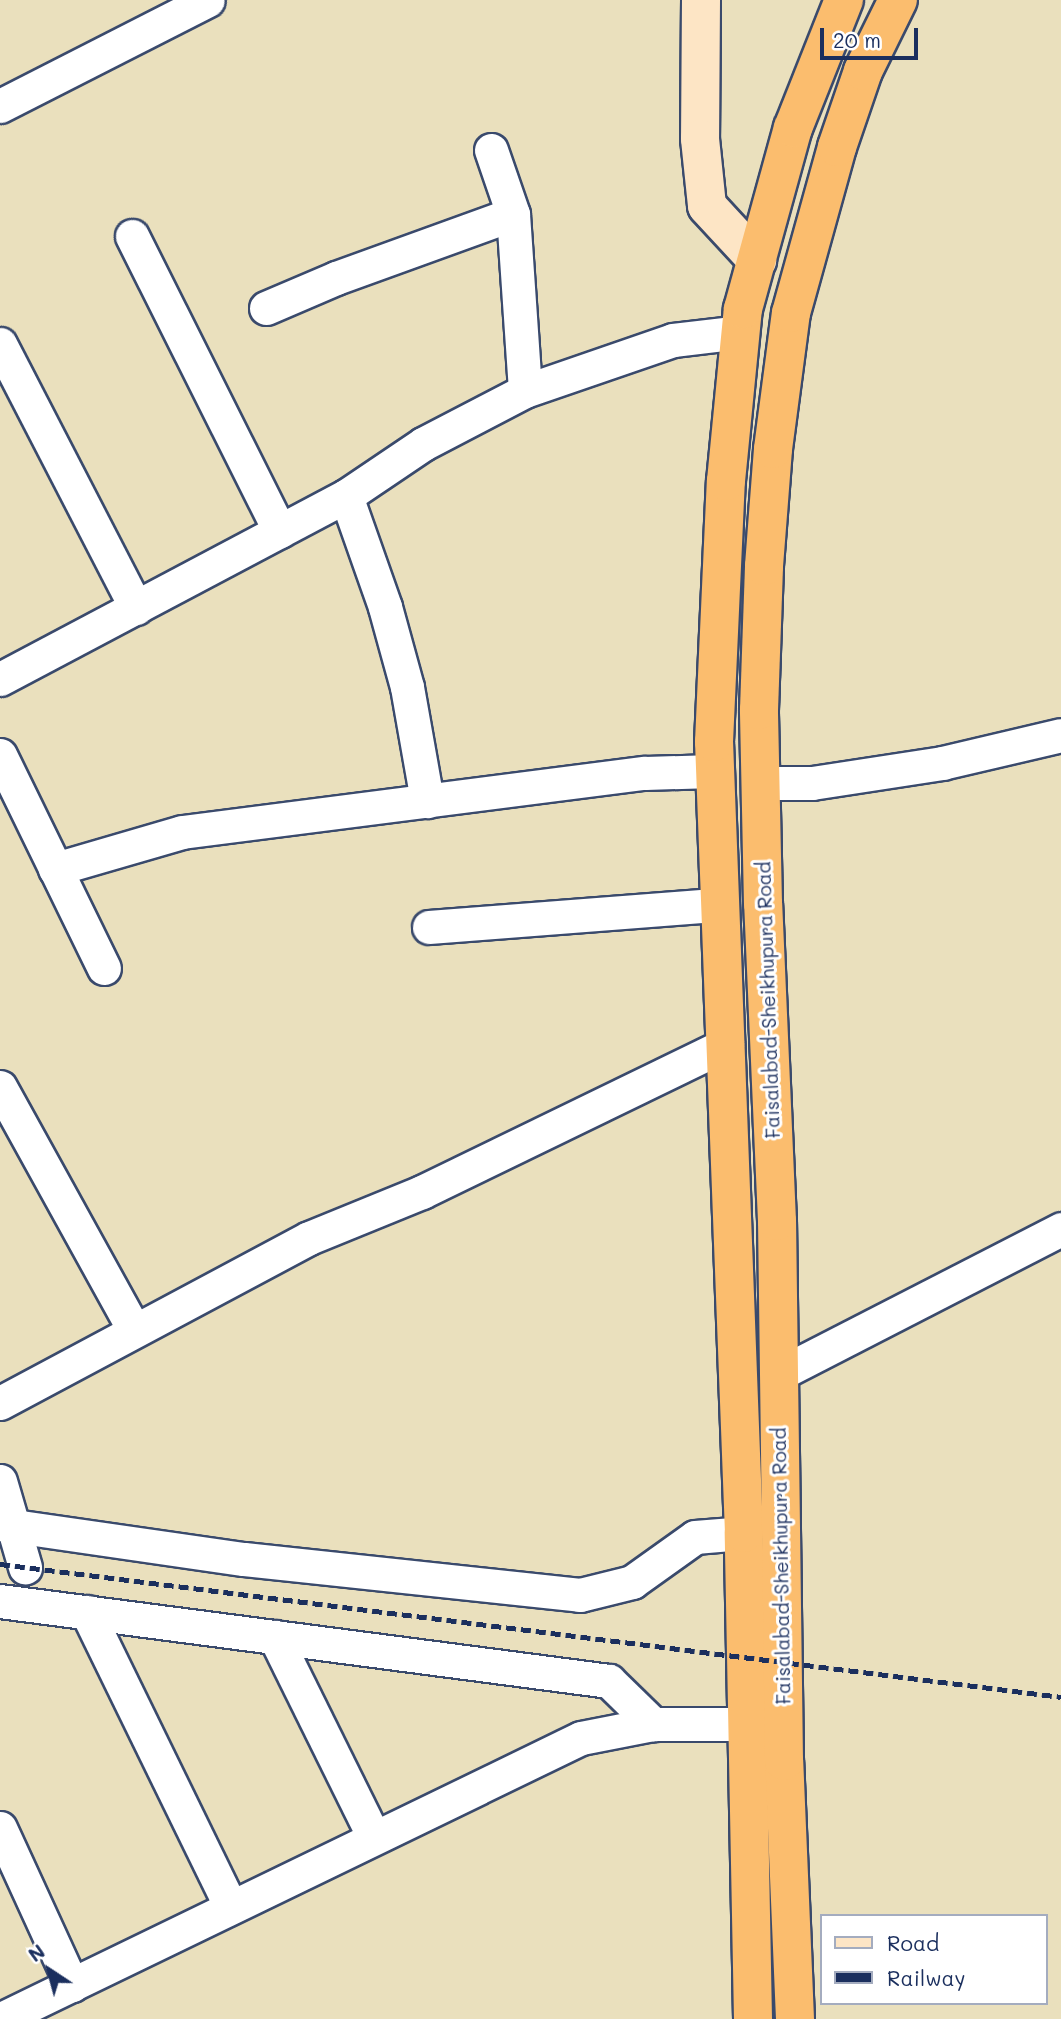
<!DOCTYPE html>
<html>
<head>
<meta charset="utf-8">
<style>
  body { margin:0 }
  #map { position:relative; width:1061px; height:2019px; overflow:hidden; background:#eae0bd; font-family:Mali,sans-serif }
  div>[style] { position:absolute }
  .roads { filter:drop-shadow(2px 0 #3a4a6c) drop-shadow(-2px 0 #3a4a6c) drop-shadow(0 2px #3a4a6c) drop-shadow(0 -2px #3a4a6c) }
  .street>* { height:33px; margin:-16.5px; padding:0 16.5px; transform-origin:16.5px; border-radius:16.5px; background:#fff }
  .secondary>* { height:38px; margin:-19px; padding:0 19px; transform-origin:19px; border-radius:19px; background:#fde5c5 }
  .highway>* { height:38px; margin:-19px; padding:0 19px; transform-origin:19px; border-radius:19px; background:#fbbd6e }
  .rail>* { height:5px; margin-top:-2.5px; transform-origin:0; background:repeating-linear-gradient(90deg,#1b2f5e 0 10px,transparent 0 15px) }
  span { translate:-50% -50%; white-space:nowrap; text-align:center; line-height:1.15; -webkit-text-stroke:6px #fff; paint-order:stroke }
  .street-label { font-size:19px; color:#1b2f5e }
  .legend { position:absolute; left:820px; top:1914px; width:228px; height:91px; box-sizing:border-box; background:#fff; border:2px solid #a4acbf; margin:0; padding:9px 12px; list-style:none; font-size:21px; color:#1b2f5e }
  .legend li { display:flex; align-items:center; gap:14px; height:35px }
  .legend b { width:35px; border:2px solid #a4acbf }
  .north { position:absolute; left:14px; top:1935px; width:70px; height:70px; -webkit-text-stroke:5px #fff; paint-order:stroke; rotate:324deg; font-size:19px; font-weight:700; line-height:28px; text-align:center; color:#1b2f5e }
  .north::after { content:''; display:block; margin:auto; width:24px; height:32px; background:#1b2f5e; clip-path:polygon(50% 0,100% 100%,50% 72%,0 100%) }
  .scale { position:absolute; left:820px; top:28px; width:98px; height:32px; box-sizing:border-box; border:4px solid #1b2f5e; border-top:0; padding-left:9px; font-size:21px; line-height:24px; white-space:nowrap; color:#1b2f5e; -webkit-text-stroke:5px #fff; paint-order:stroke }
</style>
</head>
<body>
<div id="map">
  <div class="roads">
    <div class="street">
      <div style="left:0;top:106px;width:233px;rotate:-27deg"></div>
      <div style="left:491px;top:150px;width:68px;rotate:71deg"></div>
      <div style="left:513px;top:214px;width:177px;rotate:86.1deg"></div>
      <div style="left:132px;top:236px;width:330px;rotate:63.4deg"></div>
      <div style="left:266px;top:308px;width:76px;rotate:-23.2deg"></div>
      <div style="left:336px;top:278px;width:188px;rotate:-19.9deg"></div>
      <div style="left:0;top:344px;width:297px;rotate:62.7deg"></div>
      <div style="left:346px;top:496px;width:118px;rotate:70.6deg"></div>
      <div style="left:385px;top:607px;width:83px;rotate:74.6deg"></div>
      <div style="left:407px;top:687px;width:116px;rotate:80deg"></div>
      <div style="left:0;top:679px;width:391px;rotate:-27.9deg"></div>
      <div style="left:346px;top:496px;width:93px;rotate:-34deg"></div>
      <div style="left:423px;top:444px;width:115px;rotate:-27.5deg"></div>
      <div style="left:525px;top:391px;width:157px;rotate:-19deg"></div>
      <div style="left:673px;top:340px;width:67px;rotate:-6.8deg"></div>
      <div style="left:0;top:755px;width:237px;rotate:64deg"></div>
      <div style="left:761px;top:783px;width:51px"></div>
      <div style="left:812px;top:783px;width:132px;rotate:-8.7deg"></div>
      <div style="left:942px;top:763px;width:122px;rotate:-13.2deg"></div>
      <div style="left:55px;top:869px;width:132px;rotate:-16.2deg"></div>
      <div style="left:182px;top:832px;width:467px;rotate:-7.3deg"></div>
      <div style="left:645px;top:773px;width:68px;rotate:-1.7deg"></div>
      <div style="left:429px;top:927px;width:289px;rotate:-4.4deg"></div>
      <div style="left:0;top:1087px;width:275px;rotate:61.1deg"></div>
      <div style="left:779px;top:1374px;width:317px;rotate:-27.2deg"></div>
      <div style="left:0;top:1403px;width:350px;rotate:-28.1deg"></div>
      <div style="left:309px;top:1238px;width:122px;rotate:-22.2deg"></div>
      <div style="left:422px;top:1192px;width:339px;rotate:-25.9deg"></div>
      <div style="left:0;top:1481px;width:90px;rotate:73.8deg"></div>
      <div style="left:0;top:1524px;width:246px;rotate:8.2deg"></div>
      <div style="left:244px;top:1559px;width:338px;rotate:6.1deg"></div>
      <div style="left:580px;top:1595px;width:54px;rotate:-14deg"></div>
      <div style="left:632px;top:1582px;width:77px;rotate:-35.5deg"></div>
      <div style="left:695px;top:1537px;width:49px;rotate:-4.7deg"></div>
      <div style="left:0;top:1601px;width:614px;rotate:7.48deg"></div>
      <div style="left:609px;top:1681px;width:62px;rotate:44.3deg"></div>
      <div style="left:87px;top:1612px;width:328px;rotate:64deg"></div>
      <div style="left:275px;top:1637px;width:223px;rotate:63.7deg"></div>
      <div style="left:0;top:1828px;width:173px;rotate:65.4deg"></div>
      <div style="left:1px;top:2019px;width:644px;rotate:-25.85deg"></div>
      <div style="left:581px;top:1738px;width:73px;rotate:-11deg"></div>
      <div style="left:653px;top:1724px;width:96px"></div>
    </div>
    <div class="secondary">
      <div style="left:701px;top:0;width:139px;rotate:90.4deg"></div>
      <div style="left:700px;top:139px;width:67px;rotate:84deg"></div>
      <div style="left:707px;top:206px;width:74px;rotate:47.2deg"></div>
    </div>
    <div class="highway">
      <div style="left:753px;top:2019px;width:486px;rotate:-91.1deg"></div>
      <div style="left:744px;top:1533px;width:792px;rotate:-92.17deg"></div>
      <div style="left:714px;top:742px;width:261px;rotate:-87.4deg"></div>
      <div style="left:726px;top:481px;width:173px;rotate:-84.4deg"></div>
      <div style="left:743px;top:309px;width:188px;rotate:-74.6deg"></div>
      <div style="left:793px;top:128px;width:138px;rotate:-68.3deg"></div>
      <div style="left:795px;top:2019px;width:258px;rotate:-92.4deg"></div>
      <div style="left:784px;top:1761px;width:540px;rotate:-90.74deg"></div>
      <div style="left:777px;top:1221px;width:317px;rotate:-92.5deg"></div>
      <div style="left:763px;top:904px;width:194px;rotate:-91.2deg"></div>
      <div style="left:759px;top:710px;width:144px;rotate:-88deg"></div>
      <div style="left:764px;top:566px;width:117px;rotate:-85.6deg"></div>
      <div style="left:773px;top:449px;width:137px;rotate:-82.5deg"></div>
      <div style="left:791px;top:313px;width:172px;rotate:-74.5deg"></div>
      <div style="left:837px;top:147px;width:80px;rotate:-71.1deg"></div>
      <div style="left:863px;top:71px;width:79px;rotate:-63.8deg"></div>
    </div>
  </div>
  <div class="rail">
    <div style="left:0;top:1564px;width:1069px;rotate:7.14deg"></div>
  </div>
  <div class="street-label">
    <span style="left:768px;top:1000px;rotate:-92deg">Faisalabad-Sheikhupura Road</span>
    <span style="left:781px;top:1566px;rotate:-91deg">Faisalabad-Sheikhupura Road</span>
  </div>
  <ul class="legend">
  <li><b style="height:9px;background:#fde5c5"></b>Road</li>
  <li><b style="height:9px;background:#1b2f5e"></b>Railway</li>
  </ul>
  <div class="north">N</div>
  <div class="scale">20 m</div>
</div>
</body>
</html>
